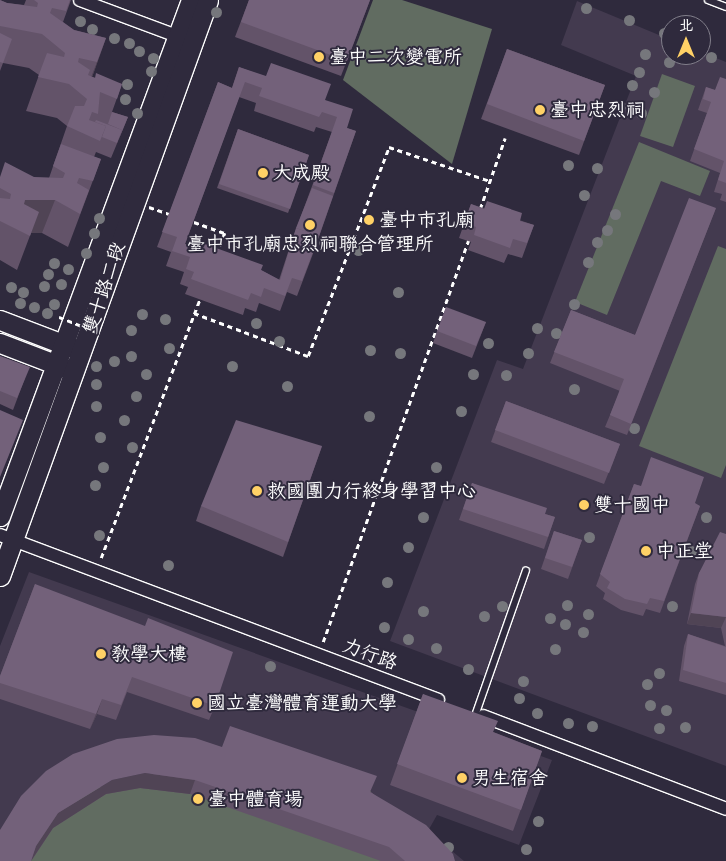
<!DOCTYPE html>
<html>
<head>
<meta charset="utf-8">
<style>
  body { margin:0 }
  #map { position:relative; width:726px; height:861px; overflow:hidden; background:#2f2a3d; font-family:Itim,"LXGW WenKai TC",sans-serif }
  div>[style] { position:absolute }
  .built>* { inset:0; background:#433a4f }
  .green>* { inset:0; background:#616c61 }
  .path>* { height:2.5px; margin-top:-1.25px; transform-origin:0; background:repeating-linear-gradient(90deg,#fff 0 5px,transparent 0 9px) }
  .roads { filter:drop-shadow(1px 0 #fff) drop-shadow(-1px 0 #fff) drop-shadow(0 1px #fff) drop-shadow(0 -1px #fff) }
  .lane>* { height:6px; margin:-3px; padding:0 3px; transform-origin:3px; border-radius:3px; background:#2f2a3d }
  .street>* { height:12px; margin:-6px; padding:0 6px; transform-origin:6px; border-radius:6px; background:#2f2a3d }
  .secondary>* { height:19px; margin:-9.5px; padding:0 9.5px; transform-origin:9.5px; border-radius:9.5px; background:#2f2a3d }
  .path-bridge>* { height:2.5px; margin-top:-1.25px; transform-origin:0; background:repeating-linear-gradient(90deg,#fff 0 5px,transparent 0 9px) }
  .trees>* { width:11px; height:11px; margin:-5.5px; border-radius:50%; background:#76777c }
  .wall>* { inset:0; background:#635369 }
  .shaded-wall>* { inset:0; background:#504455 }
  .building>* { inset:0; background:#73617a }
  .dots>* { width:14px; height:14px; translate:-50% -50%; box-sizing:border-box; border:2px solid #2f2a3d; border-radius:50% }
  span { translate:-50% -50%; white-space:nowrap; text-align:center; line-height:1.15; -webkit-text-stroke:4px #2f2a3d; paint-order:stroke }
  .poi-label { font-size:19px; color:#fff }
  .left { translate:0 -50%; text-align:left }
  .street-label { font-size:19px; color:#fff }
  .north { position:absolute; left:661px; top:15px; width:50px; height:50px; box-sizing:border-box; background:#2f2a3d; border:1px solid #827f8b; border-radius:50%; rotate:0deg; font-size:14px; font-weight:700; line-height:20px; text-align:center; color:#fff }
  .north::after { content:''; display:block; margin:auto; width:18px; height:22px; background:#ffd166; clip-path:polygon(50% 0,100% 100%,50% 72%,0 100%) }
</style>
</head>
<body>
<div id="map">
  <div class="built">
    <div style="clip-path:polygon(577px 1px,671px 40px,671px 55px,701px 52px,726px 62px,726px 766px,390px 641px,497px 360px,523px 369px,636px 76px,561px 45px)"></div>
    <div style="clip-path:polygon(29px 572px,552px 760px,519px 845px,437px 815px,428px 831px,464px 861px,0 861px,0 646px)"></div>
  </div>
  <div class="green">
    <div style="clip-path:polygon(373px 0,402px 0,492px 29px,452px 164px,343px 80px)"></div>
    <div style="clip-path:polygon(662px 74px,695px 86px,673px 147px,640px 136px)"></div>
    <div style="clip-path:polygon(639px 142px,710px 171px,700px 196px,661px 181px,607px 315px,575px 302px)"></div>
    <div style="clip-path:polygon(718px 246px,726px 249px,726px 465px,721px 478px,639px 446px)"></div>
    <div style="clip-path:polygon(41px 786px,371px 791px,365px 807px,440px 861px,0 861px,0 836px)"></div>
  </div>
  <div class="path">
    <div style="left:149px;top:207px;width:21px;rotate:19deg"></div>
    <div style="left:480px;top:209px;width:75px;rotate:-70.6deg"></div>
    <div style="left:194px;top:222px;width:33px;rotate:20deg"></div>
    <div style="left:225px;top:233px;width:19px;rotate:111deg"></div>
    <div style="left:194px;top:313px;width:122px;rotate:20.7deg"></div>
    <div style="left:308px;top:356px;width:224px;rotate:-68.8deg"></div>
    <div style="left:389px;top:147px;width:107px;rotate:18.6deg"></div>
    <div style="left:101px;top:558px;width:277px;rotate:-69.1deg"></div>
    <div style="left:323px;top:642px;width:430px;rotate:-70.1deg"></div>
  </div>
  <div class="roads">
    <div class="lane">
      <div style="left:708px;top:0;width:19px;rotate:21deg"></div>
      <div style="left:476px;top:713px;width:151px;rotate:-70.7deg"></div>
    </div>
    <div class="street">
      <div style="left:80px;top:0;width:112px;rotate:20.4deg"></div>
      <div style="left:0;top:535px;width:468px;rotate:20.6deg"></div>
      <div style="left:483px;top:716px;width:260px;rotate:20.9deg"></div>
    </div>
    <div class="secondary">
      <div style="left:0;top:320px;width:78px;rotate:21deg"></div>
      <div style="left:0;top:343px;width:73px;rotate:20.9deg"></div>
      <div style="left:0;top:516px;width:550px;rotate:-69.69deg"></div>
      <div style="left:0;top:576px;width:612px;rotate:-70.14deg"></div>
    </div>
  </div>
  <div class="path-bridge">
    <div style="left:59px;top:317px;width:43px;rotate:21.8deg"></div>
  </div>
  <div class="trees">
    <div style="left:586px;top:8px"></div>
    <div style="left:216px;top:12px"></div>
    <div style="left:629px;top:20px"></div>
    <div style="left:80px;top:21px"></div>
    <div style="left:92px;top:29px"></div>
    <div style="left:664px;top:33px"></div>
    <div style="left:114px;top:38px"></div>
    <div style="left:129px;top:43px"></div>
    <div style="left:139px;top:51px"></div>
    <div style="left:645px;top:54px"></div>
    <div style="left:711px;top:57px"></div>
    <div style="left:153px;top:58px"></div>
    <div style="left:669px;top:62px"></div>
    <div style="left:151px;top:71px"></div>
    <div style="left:639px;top:72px"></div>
    <div style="left:127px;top:84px"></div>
    <div style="left:632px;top:85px"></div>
    <div style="left:654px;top:92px"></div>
    <div style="left:125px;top:99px"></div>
    <div style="left:620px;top:106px"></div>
    <div style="left:137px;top:113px"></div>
    <div style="left:641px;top:113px"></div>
    <div style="left:568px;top:165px"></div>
    <div style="left:597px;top:168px"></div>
    <div style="left:584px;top:195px"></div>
    <div style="left:615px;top:214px"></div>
    <div style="left:99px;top:218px"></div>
    <div style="left:607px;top:230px"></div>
    <div style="left:94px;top:233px"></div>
    <div style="left:324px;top:242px"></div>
    <div style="left:597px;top:242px"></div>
    <div style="left:358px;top:250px"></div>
    <div style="left:86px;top:253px"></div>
    <div style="left:588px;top:262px"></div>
    <div style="left:54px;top:263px"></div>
    <div style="left:68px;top:269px"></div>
    <div style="left:48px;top:274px"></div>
    <div style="left:61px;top:284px"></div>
    <div style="left:44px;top:286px"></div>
    <div style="left:11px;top:287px"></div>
    <div style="left:23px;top:292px"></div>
    <div style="left:398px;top:292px"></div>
    <div style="left:20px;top:303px"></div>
    <div style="left:54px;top:304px"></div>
    <div style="left:574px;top:304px"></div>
    <div style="left:34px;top:307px"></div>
    <div style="left:47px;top:313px"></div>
    <div style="left:142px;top:314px"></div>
    <div style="left:165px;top:319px"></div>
    <div style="left:256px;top:323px"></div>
    <div style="left:537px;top:328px"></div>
    <div style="left:131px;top:330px"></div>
    <div style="left:556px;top:333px"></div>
    <div style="left:279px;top:341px"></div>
    <div style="left:488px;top:343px"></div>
    <div style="left:169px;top:348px"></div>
    <div style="left:370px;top:350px"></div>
    <div style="left:400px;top:353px"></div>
    <div style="left:528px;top:353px"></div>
    <div style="left:131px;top:356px"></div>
    <div style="left:114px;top:361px"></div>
    <div style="left:96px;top:366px"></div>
    <div style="left:232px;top:366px"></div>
    <div style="left:146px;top:374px"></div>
    <div style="left:473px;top:374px"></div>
    <div style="left:506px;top:375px"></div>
    <div style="left:96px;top:384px"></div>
    <div style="left:287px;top:386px"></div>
    <div style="left:574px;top:389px"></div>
    <div style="left:136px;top:396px"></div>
    <div style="left:96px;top:406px"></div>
    <div style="left:461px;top:411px"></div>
    <div style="left:369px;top:416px"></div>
    <div style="left:124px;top:420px"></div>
    <div style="left:634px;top:428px"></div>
    <div style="left:100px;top:437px"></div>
    <div style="left:132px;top:447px"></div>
    <div style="left:103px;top:467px"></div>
    <div style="left:436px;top:467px"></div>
    <div style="left:95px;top:485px"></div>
    <div style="left:603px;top:499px"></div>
    <div style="left:423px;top:517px"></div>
    <div style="left:706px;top:517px"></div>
    <div style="left:99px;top:535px"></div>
    <div style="left:589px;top:537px"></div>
    <div style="left:408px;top:547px"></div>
    <div style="left:691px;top:551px"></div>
    <div style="left:168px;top:565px"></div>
    <div style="left:387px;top:582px"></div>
    <div style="left:567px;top:605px"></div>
    <div style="left:502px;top:606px"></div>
    <div style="left:672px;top:606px"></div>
    <div style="left:423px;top:611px"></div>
    <div style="left:588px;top:614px"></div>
    <div style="left:484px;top:616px"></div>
    <div style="left:550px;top:618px"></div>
    <div style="left:565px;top:624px"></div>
    <div style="left:384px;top:627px"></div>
    <div style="left:583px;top:632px"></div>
    <div style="left:408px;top:639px"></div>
    <div style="left:436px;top:648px"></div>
    <div style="left:555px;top:649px"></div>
    <div style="left:270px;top:666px"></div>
    <div style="left:468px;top:669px"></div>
    <div style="left:659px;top:673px"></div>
    <div style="left:523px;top:681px"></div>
    <div style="left:647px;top:684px"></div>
    <div style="left:519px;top:698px"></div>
    <div style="left:350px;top:699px"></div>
    <div style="left:650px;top:705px"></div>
    <div style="left:666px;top:710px"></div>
    <div style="left:537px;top:713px"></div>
    <div style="left:568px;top:723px"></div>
    <div style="left:592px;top:726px"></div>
    <div style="left:685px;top:727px"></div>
    <div style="left:659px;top:728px"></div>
    <div style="left:538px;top:821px"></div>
    <div style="left:448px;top:847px"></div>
    <div style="left:526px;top:849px"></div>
  </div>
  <div class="wall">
    <div style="clip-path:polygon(0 0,7px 3px,24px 5px,26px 0,71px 0,63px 22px,74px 30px,106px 38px,92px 77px,122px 84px,112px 112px,128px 117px,111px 158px,96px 152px,94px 157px,101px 159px,68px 247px,42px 233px,31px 233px,17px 270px,0 260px,0 177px,49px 178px,67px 126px,57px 118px,26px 111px,39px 75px,29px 68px,3px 63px,0 71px)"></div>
    <div style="clip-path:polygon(249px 0,370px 0,341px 76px,235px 37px)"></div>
    <div style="clip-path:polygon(507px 49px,605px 85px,579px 155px,481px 119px)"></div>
    <div style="clip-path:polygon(evenodd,239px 67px,325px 100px,347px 128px,356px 131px,314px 251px,297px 296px,287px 292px,280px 311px,259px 303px,256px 312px,245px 308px,243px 315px,185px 294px,188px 287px,180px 284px,184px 272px,166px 266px,171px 252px,157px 247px,218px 82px,232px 88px,239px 67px,239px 97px,256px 103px,254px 111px,314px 132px,316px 127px,332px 132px,291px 243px,279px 280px,261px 270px,185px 244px,239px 97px)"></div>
    <div style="clip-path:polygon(726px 79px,726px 202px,720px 200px,722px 194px,714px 192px,720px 173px,690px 161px,707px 113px,698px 110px,706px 87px,715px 90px)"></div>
    <div style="clip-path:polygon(238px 129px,309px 155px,288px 213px,217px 188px)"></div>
    <div style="clip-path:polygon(471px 204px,534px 225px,522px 258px,508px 254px,504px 263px,468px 250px,471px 242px,459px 238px)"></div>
    <div style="clip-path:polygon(716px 208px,627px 435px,605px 427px,620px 391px,550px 363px,571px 310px,635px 335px)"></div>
    <div style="clip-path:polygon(486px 322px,472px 358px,433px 343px,437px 331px)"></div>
    <div style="clip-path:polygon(0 356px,25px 378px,13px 410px,0 404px)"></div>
    <div style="clip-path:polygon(506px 401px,620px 444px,604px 484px,491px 442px)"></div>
    <div style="clip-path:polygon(322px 446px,283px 557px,196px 521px,201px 506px)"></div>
    <div style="clip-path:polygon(472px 483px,545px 514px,555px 517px,544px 549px,459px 520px)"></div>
    <div style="clip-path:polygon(634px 484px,700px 506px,660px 613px,646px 609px,643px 616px,621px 610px,603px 599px,605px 593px,596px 586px)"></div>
    <div style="clip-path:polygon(554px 531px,582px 540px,568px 579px,541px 569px)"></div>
    <div style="clip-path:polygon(726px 534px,726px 695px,679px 681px,684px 646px,688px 634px,725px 646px,721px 628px,687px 624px,695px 584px,699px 573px)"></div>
    <div style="clip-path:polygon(35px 584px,215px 706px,209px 720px,127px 692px,116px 720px,97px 714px,90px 729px,0 699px,0 676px)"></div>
    <div style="clip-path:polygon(423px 694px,493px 732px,542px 751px,513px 831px,390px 785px)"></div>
    <div style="clip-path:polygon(222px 747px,371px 792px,455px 861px,381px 861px,190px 794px,140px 788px,106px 794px,53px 828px,32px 860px,0 830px)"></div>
  </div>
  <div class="shaded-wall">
    <div style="clip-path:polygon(106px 38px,94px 72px,84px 95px,97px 62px)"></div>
    <div style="clip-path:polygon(25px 200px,55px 200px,42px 233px,31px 233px,17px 270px,31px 233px,15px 228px)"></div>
    <div style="clip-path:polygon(691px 613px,726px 617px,721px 628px,687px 624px)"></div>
    <div style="clip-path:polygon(102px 699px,97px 714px,90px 729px)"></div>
    <div style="clip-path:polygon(145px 773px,195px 780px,190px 794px,140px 788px,106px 794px,53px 828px,31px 861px,36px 846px,58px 813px,112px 780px)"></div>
  </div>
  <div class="building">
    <div style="clip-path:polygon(0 0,7px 3px,37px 7px,38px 3px,34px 0,70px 0,66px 11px,52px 8px,50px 13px,74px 30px,106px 38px,97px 62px,79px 58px,78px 62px,90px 70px,88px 75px,95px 78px,96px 73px,122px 84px,117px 99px,100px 92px,98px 114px,92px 112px,89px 120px,106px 126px,100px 141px,67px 126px,75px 106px,84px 106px,87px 99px,69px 84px,38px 77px,47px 53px,64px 57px,65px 53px,42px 34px,0 26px)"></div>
    <div style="clip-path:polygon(249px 0,370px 0,347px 61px,241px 22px)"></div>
    <div style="clip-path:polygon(0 33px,12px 39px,3px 63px,0 62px)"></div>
    <div style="clip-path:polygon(507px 49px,605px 85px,584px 141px,487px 104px)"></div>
    <div style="clip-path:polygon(271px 63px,331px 84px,325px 100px,353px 109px,347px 128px,356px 131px,334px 193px,313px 185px,337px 117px,322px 112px,319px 117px,259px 96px,262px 88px,245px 82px,185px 244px,203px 248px,205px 244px,263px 265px,261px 270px,280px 280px,296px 228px,319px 236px,302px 281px,292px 278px,285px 296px,264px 288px,261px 297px,251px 293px,248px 300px,191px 279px,194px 272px,186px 269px,190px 257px,172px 251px,177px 237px,162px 232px,218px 82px,232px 88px,239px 67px,266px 76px)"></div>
    <div style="clip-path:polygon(720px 77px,726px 79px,726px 183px,718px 180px,724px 161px,694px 149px,711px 102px,703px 99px,706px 87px,715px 90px)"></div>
    <div style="clip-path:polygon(112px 112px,128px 117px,118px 141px,122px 130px,108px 124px)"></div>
    <div style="clip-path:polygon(96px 120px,122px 130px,117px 143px,102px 137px,106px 126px,95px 122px)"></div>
    <div style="clip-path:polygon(238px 129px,309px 155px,290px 209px,219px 184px)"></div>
    <div style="clip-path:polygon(61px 144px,101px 159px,93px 181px,79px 178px,77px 183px,89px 190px,80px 214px,55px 200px,25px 200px,24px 204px,39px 212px,30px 236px,0 221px,0 198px,10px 199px,11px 194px,0 188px,0 177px,5px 162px,34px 177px,63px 178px,65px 173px,53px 166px)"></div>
    <div style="clip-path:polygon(312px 188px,333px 196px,319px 236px,296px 228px)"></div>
    <div style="clip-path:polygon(689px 198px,716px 208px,631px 424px,610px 415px,624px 379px,554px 352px,571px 310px,635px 335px)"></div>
    <div style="clip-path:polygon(487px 201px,522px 213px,520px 221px,534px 225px,527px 243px,513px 239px,510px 248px,474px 235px,476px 227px,464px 223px,471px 204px,484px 209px)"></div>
    <div style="clip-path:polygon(446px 307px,486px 322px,476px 346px,437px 331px)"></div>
    <div style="clip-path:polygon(0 356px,30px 367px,17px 398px,0 391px)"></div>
    <div style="clip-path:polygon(506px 401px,620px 444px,609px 473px,495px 430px)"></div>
    <div style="clip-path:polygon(0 410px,23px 420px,0 477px)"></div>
    <div style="clip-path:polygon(236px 420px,322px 446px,288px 542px,201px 506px)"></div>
    <div style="clip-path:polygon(651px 457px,704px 477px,695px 503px,700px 506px,664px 601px,650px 598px,647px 604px,625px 599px,607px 588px,610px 582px,600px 574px,634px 484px,641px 486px)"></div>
    <div style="clip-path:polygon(472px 483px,547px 508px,545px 514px,555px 517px,548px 537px,463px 509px)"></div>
    <div style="clip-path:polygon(554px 531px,582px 540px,572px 567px,545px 558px)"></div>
    <div style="clip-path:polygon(720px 532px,726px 534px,726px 619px,726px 617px,691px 613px,699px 573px)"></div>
    <div style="clip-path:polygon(35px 584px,145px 626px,148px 618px,233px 652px,215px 706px,132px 677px,121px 705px,102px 699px,96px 714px,0 683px,0 676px)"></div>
    <div style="clip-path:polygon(688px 634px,726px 647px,726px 683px,683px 670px)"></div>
    <div style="clip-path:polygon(423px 694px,498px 721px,493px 732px,542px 751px,521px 810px,397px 764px)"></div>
    <div style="clip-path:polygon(230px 726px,377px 776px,370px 792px,426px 825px,453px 854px,455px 861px,405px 861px,389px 847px,195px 780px,145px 773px,112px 780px,58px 813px,36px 846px,31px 861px,0 861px,0 830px,21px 796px,46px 771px,73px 754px,117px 739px,154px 735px,195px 738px,222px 747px)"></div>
  </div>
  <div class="dots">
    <div style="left:319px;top:57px;background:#ffd166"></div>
    <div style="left:540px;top:110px;background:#ffd166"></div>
    <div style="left:263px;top:173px;background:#ffd166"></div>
    <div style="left:369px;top:220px;background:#ffd166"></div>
    <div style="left:310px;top:225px;background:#ffd166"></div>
    <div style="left:257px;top:491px;background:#ffd166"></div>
    <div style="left:584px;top:505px;background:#ffd166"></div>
    <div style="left:646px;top:551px;background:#ffd166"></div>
    <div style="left:101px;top:654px;background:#ffd166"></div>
    <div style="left:197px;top:703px;background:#ffd166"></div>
    <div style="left:462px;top:778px;background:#ffd166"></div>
    <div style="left:198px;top:799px;background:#ffd166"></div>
  </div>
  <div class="poi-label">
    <span class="left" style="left:329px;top:57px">臺中二次變電所</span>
    <span class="left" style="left:550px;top:110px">臺中忠烈祠</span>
    <span class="left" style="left:273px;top:173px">大成殿</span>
    <span class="left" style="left:379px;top:220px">臺中市孔廟</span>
    <span style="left:310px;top:244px">臺中市孔廟忠烈祠聯合管理所</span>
    <span class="left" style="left:267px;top:491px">救國團力行終身學習中心</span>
    <span class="left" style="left:594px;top:505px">雙十國中</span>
    <span class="left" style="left:656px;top:551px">中正堂</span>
    <span class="left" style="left:111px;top:654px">教學大樓</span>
    <span class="left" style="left:207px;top:703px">國立臺灣體育運動大學</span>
    <span class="left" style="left:472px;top:778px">男生宿舍</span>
    <span class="left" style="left:208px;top:799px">臺中體育場</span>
  </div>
  <div class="street-label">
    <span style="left:104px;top:288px;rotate:-72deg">雙十路二段</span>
    <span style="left:370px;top:654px;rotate:20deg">力行路</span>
  </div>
  <div class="north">北</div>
</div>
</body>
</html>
